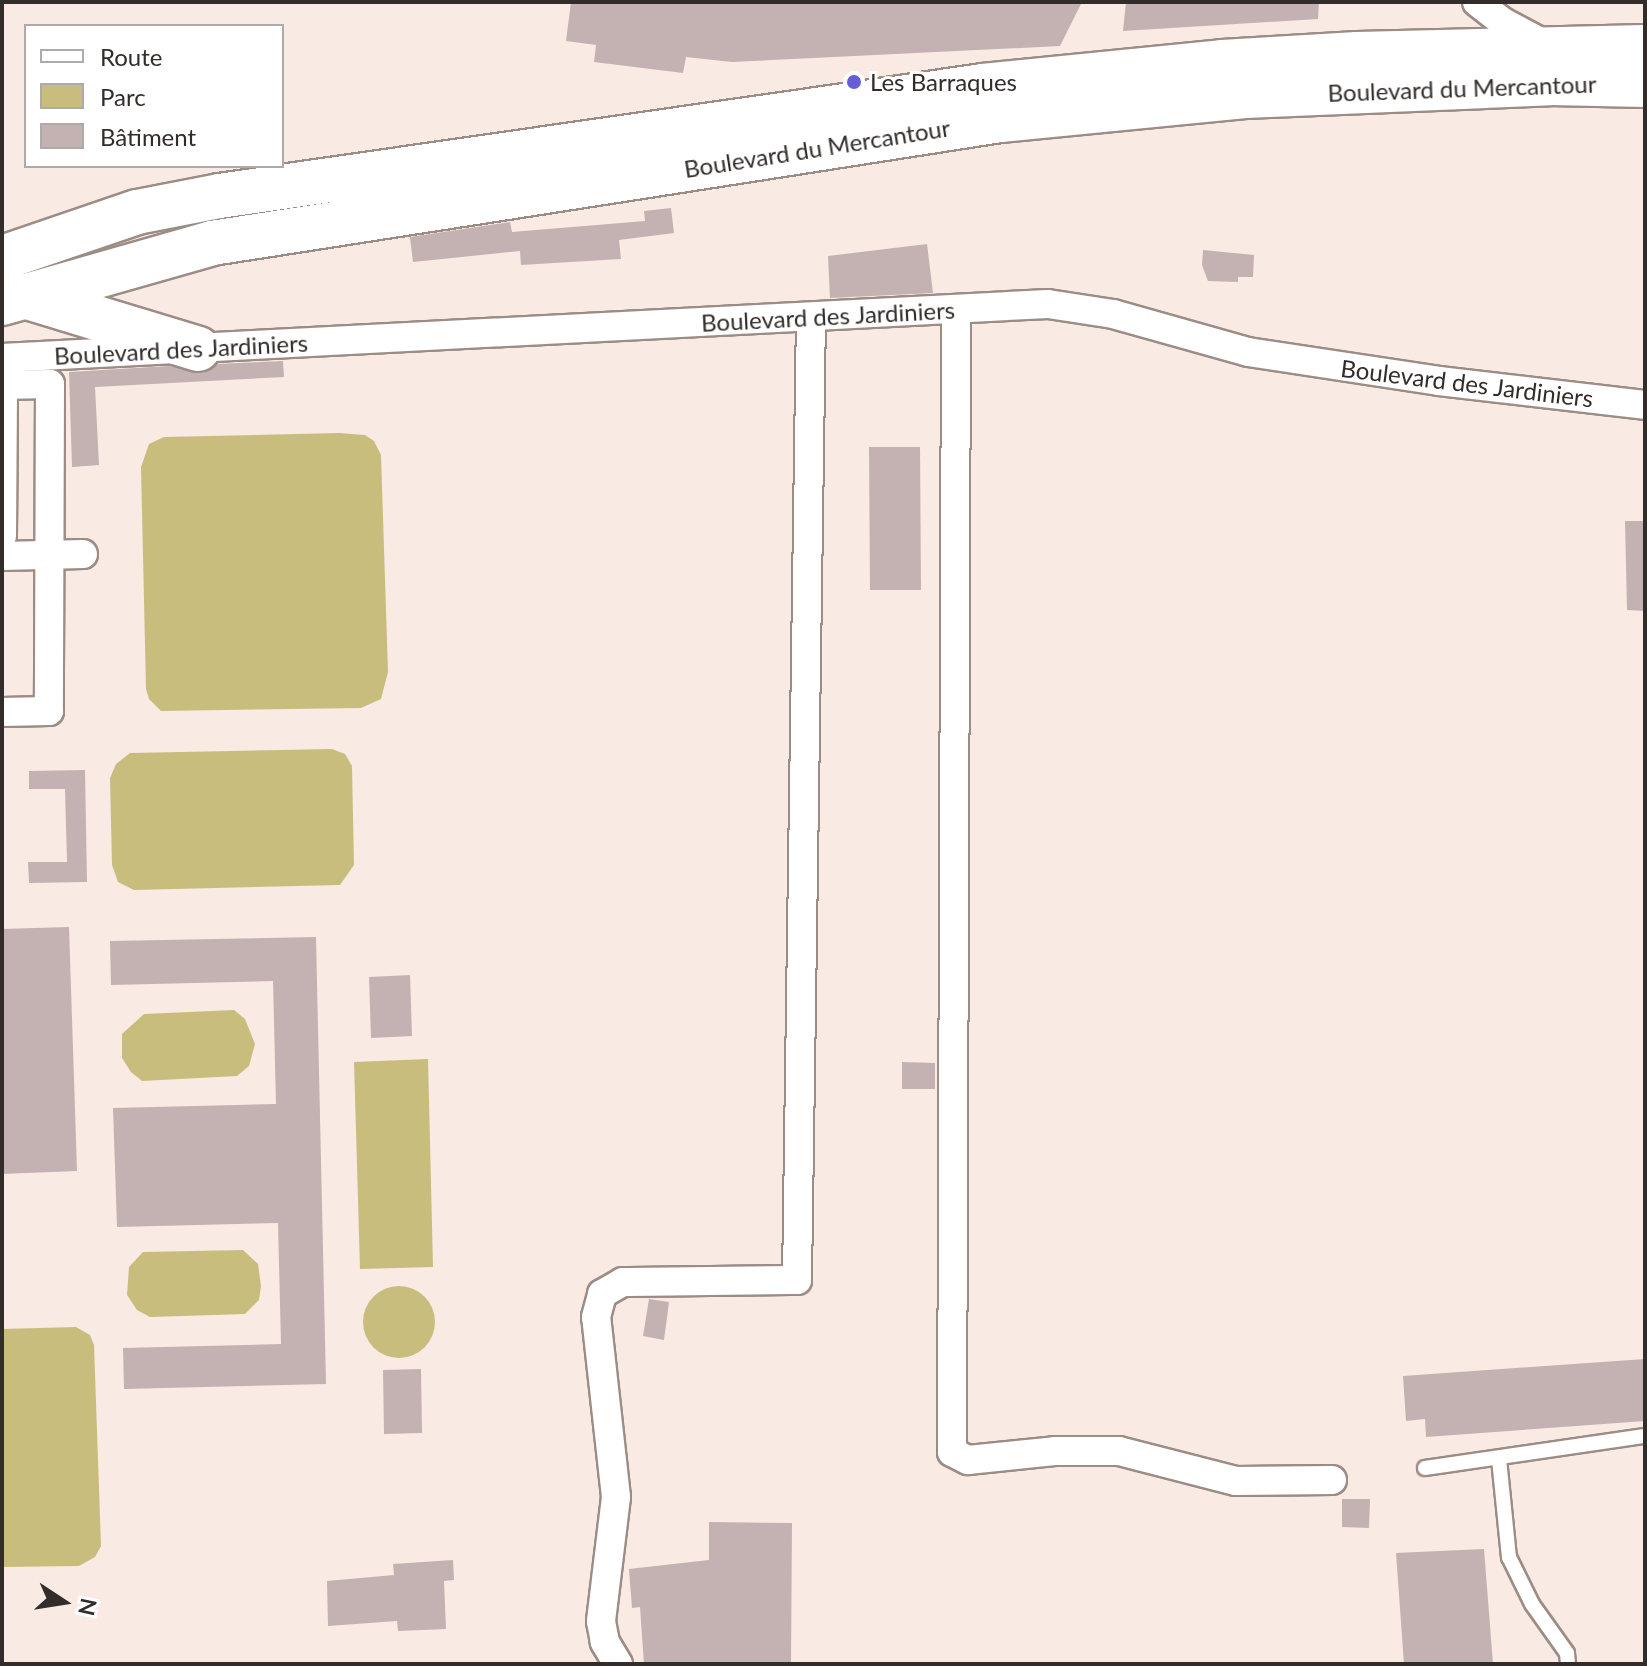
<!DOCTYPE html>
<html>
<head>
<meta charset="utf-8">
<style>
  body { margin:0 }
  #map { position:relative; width:1647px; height:1666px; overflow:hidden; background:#f9eae3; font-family:Lato,sans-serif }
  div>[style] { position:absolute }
  .green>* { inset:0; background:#c9bd7e }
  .round { border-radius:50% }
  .building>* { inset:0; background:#c3b2b1 }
  .roads { filter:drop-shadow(2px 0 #9b8d86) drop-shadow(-2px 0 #9b8d86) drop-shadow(0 2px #9b8d86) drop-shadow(0 -2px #9b8d86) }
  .service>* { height:14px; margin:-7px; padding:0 7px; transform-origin:7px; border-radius:7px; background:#fff }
  .minor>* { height:28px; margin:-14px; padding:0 14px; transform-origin:14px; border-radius:14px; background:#fff }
  .primary>* { height:44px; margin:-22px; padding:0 22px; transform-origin:22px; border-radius:22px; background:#fff }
  .dots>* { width:22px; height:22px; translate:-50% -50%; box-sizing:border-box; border:4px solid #fff; border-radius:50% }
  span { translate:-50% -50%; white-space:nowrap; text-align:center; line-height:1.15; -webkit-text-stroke:6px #fff; paint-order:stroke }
  .poi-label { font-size:24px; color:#322c2a }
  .left { translate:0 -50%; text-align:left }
  .street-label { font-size:24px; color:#322c2a }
  .frame { position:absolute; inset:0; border:4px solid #322c2a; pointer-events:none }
  .legend { position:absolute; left:24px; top:24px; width:260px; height:144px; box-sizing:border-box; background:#fff; border:2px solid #adabaa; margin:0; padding:10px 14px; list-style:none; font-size:24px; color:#322c2a }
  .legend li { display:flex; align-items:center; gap:16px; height:40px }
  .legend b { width:40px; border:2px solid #adabaa }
  .north { position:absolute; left:24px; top:1562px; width:80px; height:80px; -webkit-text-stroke:6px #fff; paint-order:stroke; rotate:102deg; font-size:22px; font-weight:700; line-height:32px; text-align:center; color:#322c2a }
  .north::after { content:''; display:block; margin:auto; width:28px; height:36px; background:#322c2a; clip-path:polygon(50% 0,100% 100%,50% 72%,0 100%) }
</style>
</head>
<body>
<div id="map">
  <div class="green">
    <div style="clip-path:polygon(339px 433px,365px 435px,374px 441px,381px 455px,388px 672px,381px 699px,361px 708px,161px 711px,149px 699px,146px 689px,141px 467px,149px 444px,164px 437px)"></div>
    <div style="clip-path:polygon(332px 749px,345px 754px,352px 766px,354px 865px,340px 885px,134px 890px,118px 882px,112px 865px,110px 778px,116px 764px,130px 753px)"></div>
    <div style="clip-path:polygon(234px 1010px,245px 1019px,255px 1044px,249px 1066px,237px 1076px,142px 1081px,131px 1072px,122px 1058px,122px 1034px,144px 1014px)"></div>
    <div style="clip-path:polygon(428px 1059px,433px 1267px,360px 1269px,354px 1062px)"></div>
    <div style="clip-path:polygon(243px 1250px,258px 1264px,261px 1286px,259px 1300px,245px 1314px,150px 1317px,137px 1310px,127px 1295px,129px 1267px,143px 1252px)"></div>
    <div class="round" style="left:363px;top:1286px;width:72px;height:72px"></div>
    <div style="clip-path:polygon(76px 1327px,90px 1335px,94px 1345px,101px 1546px,95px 1557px,79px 1566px,2px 1567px,2px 1329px)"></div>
  </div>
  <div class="building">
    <div style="clip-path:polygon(571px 2px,1082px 2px,1060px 46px,732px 62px,686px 57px,683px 73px,594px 62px,596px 45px,566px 41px)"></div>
    <div style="clip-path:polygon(1126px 2px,1319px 2px,1318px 19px,1123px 31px)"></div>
    <div style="clip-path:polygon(671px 208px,674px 233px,619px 240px,621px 259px,521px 265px,520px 251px,413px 262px,410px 237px,510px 222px,512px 232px,645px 221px,644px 211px)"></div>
    <div style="clip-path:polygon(927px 244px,933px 293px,830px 298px,828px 256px)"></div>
    <div style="clip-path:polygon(1203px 250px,1254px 255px,1253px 277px,1238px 277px,1238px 282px,1208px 281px,1202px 265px)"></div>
    <div style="clip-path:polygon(283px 361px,284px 377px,95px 387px,99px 465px,72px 467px,69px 372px,169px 366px,203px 373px,217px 364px)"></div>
    <div style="clip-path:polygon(869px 447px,920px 447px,921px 590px,870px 590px)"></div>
    <div style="clip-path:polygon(1625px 521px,1645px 521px,1645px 611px,1627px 610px)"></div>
    <div style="clip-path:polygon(85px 770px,87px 882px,29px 883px,28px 862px,67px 862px,65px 789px,29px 789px,29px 771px)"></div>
    <div style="clip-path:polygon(69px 927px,77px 1171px,2px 1174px,2px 929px)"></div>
    <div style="clip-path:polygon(316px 937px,326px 1384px,124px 1389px,123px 1348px,281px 1344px,278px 1223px,117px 1227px,113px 1108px,276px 1104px,273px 981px,111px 985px,110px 941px)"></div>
    <div style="clip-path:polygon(410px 975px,412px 1036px,371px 1038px,369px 977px)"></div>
    <div style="clip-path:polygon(902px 1062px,935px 1063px,935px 1089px,902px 1089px)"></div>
    <div style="clip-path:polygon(649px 1299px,669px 1302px,664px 1340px,643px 1336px)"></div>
    <div style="clip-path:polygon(1645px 1359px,1645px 1421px,1426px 1437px,1425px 1419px,1406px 1421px,1403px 1376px)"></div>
    <div style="clip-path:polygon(421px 1369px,422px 1433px,384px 1434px,383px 1370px)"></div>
    <div style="clip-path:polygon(1342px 1499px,1370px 1499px,1369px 1528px,1342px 1527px)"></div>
    <div style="clip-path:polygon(709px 1522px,792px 1523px,791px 1664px,644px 1664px,640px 1607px,632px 1608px,629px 1569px,709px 1560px)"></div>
    <div style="clip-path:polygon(1484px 1549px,1493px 1664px,1404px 1664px,1396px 1553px)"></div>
    <div style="clip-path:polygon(453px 1560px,454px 1580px,444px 1581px,446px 1629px,398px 1631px,397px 1621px,328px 1626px,327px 1581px,394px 1575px,393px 1564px)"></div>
  </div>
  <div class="roads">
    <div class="service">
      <div style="left:1499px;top:1459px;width:99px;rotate:84.2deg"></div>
      <div style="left:1509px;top:1557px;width:52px;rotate:63.9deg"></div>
      <div style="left:1532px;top:1604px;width:60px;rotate:54.5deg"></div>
      <div style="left:1567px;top:1653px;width:11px;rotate:85deg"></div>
      <div style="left:1425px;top:1468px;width:222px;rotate:-8.3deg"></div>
    </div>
    <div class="minor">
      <div style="left:1477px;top:2px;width:33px;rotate:38deg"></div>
      <div style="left:1503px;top:22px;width:49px;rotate:28.1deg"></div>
      <div style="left:956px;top:310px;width:1142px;rotate:90.2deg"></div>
      <div style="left:952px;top:1452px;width:18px;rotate:27deg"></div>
      <div style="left:968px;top:1460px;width:87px;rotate:-5.9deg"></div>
      <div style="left:1055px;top:1451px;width:64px"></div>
      <div style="left:1119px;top:1451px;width:121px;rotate:14.4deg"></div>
      <div style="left:1236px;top:1481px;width:96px;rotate:-0.6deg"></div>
      <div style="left:2px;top:358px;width:1047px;rotate:-2.96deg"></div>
      <div style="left:1048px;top:304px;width:66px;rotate:8.7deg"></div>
      <div style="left:1113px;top:314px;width:140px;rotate:15.7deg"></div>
      <div style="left:1248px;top:352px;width:193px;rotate:8.6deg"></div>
      <div style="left:1439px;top:381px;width:207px;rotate:6.6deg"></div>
      <div style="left:2px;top:536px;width:151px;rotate:-89.6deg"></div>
      <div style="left:3px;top:385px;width:47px;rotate:-1.2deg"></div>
      <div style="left:50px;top:384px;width:327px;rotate:90.2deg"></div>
      <div style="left:49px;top:711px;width:47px;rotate:178.8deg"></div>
      <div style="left:2px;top:556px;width:81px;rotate:-1.4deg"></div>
      <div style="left:618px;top:1664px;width:26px;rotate:-121deg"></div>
      <div style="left:605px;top:1642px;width:21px;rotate:-101deg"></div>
      <div style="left:601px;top:1621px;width:125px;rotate:-83.1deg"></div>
      <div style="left:616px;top:1497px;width:181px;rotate:-96.3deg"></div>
      <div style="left:596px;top:1317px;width:24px;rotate:-75deg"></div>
      <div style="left:602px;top:1294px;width:24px;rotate:-30deg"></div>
      <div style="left:623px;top:1282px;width:174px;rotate:-0.7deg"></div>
      <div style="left:797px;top:1280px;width:963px;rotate:-89.17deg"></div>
    </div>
    <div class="primary">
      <div style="left:2px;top:258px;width:143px;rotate:-18.8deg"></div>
      <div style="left:137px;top:212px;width:84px;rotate:-11deg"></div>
      <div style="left:219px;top:196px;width:772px;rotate:-8.19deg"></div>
      <div style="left:983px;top:86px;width:240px;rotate:-5.7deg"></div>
      <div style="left:1222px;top:62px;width:135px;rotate:-3.4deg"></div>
      <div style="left:1357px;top:54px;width:288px;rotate:-1.4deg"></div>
      <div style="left:24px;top:296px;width:182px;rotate:16.9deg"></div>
      <div style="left:2px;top:303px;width:218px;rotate:-15.9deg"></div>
      <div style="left:212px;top:243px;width:798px;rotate:-8.87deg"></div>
      <div style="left:1000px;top:120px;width:246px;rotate:-5.6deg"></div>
      <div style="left:1245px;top:96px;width:305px;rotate:-2.4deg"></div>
      <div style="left:1550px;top:83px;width:95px;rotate:1.2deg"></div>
    </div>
  </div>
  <div class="dots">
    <div style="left:854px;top:82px;background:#655ed7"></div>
  </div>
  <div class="poi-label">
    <span class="left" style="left:870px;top:82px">Les Barraques</span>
  </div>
  <div class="street-label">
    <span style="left:1462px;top:88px;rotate:-2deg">Boulevard du Mercantour</span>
    <span style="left:817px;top:148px;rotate:-9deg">Boulevard du Mercantour</span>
    <span style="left:828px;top:316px;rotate:-3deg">Boulevard des Jardiniers</span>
    <span style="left:181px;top:349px;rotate:-3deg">Boulevard des Jardiniers</span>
    <span style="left:1467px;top:383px;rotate:7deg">Boulevard des Jardiniers</span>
  </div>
  <div class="frame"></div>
  <ul class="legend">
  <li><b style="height:10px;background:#fff"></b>Route</li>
  <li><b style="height:22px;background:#c9bd7e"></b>Parc</li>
  <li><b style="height:22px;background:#c3b2b1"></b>Bâtiment</li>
  </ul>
  <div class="north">N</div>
</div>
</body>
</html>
